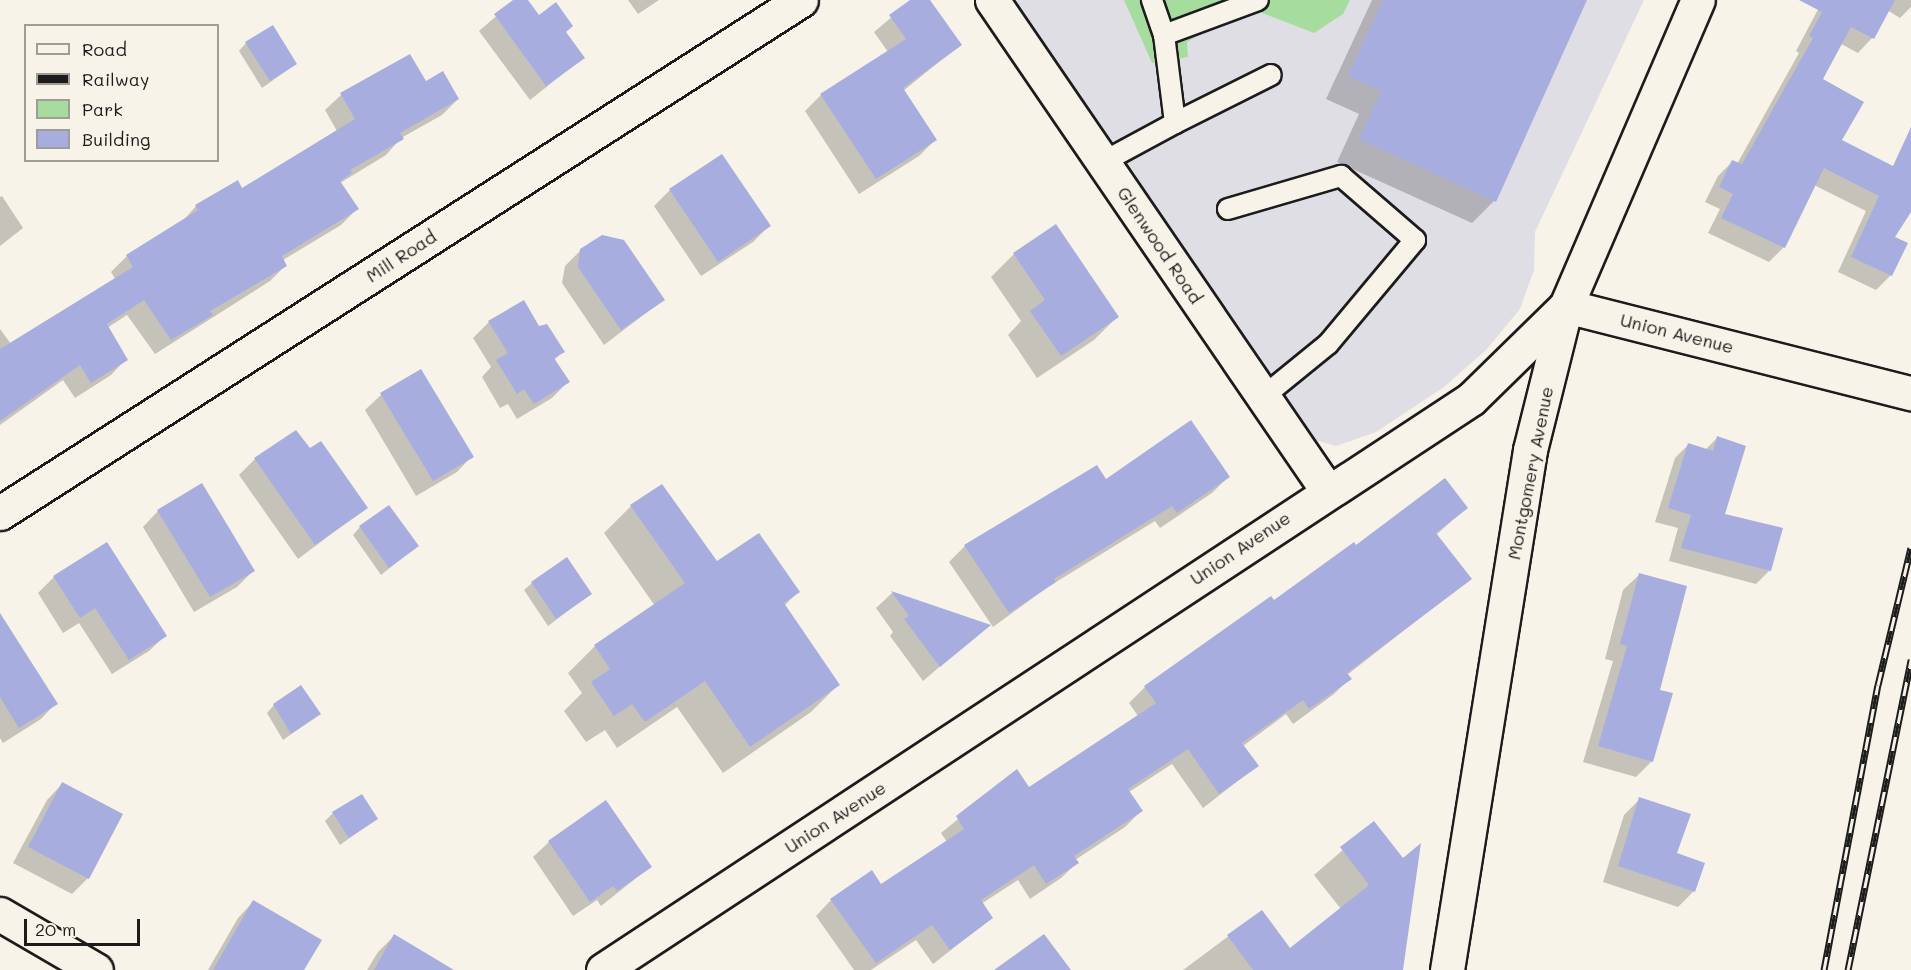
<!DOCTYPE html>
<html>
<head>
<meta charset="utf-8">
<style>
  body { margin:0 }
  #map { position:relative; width:1911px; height:970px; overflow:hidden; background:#f7f3e8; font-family:Mali,sans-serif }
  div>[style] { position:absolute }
  .built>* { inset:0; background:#dfdee5 }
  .green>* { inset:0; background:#a7dc9f }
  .shadow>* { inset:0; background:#0003 }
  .building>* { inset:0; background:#a7aedf }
  .roads { filter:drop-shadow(2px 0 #1c1c1c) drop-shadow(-2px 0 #1c1c1c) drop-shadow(0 2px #1c1c1c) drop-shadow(0 -2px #1c1c1c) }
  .lane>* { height:20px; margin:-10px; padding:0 10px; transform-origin:10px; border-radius:10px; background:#f7f3e8 }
  .street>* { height:33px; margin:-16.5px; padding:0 16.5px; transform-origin:16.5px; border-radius:16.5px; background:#f7f3e8 }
  .secondary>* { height:33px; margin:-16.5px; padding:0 16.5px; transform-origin:16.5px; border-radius:16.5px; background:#f7f3e8 }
  .rail>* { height:7px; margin-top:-3.5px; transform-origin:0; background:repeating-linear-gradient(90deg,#f7f3e8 0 14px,#1c1c1c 0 28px); box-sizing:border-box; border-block:2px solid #1c1c1c }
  span { translate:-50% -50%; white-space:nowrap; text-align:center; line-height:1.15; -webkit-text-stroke:5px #f7f3e8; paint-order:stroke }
  .street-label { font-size:18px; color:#1c1c1c }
  .legend { position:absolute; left:24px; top:24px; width:195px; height:138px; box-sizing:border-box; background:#f7f3e8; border:2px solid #9f9d96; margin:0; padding:8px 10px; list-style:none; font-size:18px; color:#1c1c1c }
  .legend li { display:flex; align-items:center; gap:12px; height:30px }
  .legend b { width:30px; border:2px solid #9f9d96 }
  .scale { position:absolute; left:24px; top:919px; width:116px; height:27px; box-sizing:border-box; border:3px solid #1c1c1c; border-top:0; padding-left:8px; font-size:18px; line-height:21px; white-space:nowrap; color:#1c1c1c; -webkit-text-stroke:4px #f7f3e8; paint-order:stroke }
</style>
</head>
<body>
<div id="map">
  <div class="built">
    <div style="clip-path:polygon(1005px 0,1644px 0,1535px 232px,1534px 270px,1520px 309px,1486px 350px,1444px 387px,1376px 432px,1336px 446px,1308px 438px)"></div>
  </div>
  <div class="green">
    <div style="clip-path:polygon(1124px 0,1350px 0,1343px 14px,1314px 33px,1249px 8px,1187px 42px,1188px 57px,1152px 63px)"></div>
  </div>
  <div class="shadow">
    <div style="clip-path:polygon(515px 0,527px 0,538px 17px,565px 33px,583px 58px,530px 100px,479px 31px)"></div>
    <div style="clip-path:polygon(628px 0,659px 0,638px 14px)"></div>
    <div style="clip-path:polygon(912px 0,928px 0,960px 45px,903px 91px,935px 140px,919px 156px,859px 194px,805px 111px,821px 95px,888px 52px,874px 32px)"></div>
    <div style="clip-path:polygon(1372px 0,1586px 0,1494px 201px,1472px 223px,1337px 162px,1359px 114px,1326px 99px)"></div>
    <div style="clip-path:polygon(1823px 0,1911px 0,1911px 7px,1900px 18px,1887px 10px,1872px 38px,1858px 53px,1841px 44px,1821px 80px,1840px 141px,1911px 177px,1911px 203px,1893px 238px,1891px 275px,1876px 290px,1838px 272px,1866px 211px,1814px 185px,1784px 247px,1769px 262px,1708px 233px,1720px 209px,1705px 202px,1718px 176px,1732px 162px,1737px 164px,1799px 53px,1796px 51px)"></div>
    <div style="clip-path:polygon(246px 43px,296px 64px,262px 88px,239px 51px)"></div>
    <div style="clip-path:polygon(425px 83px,458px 99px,442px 115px,401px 138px,386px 155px,340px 183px,357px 209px,341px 225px,283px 260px,285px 266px,270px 281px,155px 354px,127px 315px,107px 328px,126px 359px,111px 375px,75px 398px,63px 380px,0 425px,0 329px,11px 344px,116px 280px,111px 272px,127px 256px,181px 223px,196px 206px,242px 190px,337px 131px,325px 110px,341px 95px)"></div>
    <div style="clip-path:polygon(670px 190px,769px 226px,753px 242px,701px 276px,654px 206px)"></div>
    <div style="clip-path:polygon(2px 196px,23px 228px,0 246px,0 197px)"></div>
    <div style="clip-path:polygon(581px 250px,663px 300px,604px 345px,562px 283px,565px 266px)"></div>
    <div style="clip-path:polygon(1014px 254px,1117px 317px,1094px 340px,1037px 378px,1008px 335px,1021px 321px,991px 277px)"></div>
    <div style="clip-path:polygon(489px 322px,563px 352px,554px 360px,568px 382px,552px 398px,517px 419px,508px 404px,500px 408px,482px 377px,491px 367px,473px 338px)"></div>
    <div style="clip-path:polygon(421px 371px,472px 456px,457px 472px,416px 496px,365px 410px,381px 395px)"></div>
    <div style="clip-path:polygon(1717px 438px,1723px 515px,1770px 570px,1756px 584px,1669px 561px,1678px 528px,1655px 522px,1675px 458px,1688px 445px,1705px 450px)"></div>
    <div style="clip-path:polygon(255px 459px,366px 508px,298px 559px,239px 475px)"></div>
    <div style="clip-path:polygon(1228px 477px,1212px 493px,1160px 528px,1155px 521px,1048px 587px,993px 627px,949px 562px,965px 546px,1105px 481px)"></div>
    <div style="clip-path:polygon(631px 506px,717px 563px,798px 592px,784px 606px,838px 685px,811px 712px,723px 773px,677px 707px,617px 748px,605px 730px,586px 742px,564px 711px,582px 693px,568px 673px,595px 646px,655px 606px,604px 533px)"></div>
    <div style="clip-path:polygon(1466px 508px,1436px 535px,1470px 579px,1347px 675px,1350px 678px,1334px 694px,1293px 724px,1286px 714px,1243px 746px,1257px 766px,1203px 808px,1172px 764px,1129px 792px,1141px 811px,1125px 827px,1075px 860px,1077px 863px,1061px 878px,1030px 899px,1018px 880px,981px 904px,992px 918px,933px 964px,916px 940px,871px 970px,854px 970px,816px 916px,831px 900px,881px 886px,947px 842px,941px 833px,1017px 771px,1028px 789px,1138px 716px,1129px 703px,1145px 687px,1271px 598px,1274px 603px,1356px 547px)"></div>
    <div style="clip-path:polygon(158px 511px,253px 571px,237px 587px,194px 612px,143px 527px)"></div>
    <div style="clip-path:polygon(360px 527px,417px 546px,381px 575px,353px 535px)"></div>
    <div style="clip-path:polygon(106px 544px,165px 636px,149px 651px,112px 674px,79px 623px,63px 633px,38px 593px,54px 577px)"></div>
    <div style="clip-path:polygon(1639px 575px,1659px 691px,1652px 761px,1636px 777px,1583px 762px,1613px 661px,1605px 659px,1623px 590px)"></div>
    <div style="clip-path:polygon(532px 583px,590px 594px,548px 626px,524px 590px)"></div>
    <div style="clip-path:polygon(892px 593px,988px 625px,923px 681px,890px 636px,893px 632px,876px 608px)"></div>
    <div style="clip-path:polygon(0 628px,56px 703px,41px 719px,3px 743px,0 738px)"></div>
    <div style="clip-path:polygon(274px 705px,319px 714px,283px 740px,267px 713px)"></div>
    <div style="clip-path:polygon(62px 784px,88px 878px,72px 894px,13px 863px,47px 800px)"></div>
    <div style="clip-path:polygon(1640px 799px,1694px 891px,1678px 907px,1603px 882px,1624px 815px)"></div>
    <div style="clip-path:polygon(333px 813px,376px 819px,340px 845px,325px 821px)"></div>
    <div style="clip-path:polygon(1374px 823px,1401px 970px,1183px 970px,1261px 912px,1290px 950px,1341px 909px,1314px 875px)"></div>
    <div style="clip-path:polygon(549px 842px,650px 867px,601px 906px,597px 900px,573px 916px,533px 857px)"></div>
    <div style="clip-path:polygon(253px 902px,301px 970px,208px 970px,238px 918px)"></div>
    <div style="clip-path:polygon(394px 936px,420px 970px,367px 970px,378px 952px)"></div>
  </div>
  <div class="building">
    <div style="clip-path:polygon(513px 0,528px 0,539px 15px,556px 2px,573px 26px,566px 32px,585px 58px,546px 86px,494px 14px)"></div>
    <div style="clip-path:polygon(910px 0,930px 0,962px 45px,903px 88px,937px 140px,876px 179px,820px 94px,906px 39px,889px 15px)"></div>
    <div style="clip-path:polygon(1383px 0,1587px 0,1496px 202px,1359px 139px,1381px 91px,1348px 76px)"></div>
    <div style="clip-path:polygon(1799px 0,1895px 0,1874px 39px,1851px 27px,1823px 79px,1864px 102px,1842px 140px,1893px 166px,1911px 127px,1911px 212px,1895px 237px,1908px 243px,1892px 276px,1851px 257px,1879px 196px,1824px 168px,1785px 248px,1721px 218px,1733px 194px,1719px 187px,1732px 160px,1742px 164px,1813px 38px,1809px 36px,1822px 12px)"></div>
    <div style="clip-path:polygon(273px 25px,297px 64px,270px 81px,245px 42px)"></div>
    <div style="clip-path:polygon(410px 54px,426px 81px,443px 71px,459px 99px,400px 133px,404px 139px,350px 170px,352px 173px,340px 181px,359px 209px,282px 256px,287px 266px,210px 311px,213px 315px,171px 340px,144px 300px,107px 324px,128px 360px,91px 383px,80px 365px,0 421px,0 349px,133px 267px,126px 255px,198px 210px,195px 205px,238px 180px,242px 188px,355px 119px,340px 93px)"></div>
    <div style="clip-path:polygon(722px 154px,771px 226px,718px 262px,669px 189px)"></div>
    <div style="clip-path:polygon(1056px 224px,1119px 317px,1061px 356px,1030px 311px,1045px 300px,1013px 253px)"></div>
    <div style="clip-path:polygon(602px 235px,624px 240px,665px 300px,621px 330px,578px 267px,580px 249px)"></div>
    <div style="clip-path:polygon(524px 300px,539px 326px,547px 324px,565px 352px,554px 358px,570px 382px,534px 404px,524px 389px,517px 394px,496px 360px,508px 353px,488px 321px)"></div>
    <div style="clip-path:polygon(421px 369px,474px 457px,433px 481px,380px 393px)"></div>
    <div style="clip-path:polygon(1191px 420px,1230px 477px,1177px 513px,1172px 506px,1054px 579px,1056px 582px,1009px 613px,964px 545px,1097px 465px,1106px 479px)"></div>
    <div style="clip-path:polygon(296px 430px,310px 448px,321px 441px,368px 508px,315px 545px,254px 458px)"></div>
    <div style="clip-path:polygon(1717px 436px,1746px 446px,1725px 514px,1783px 528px,1771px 571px,1681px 548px,1691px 515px,1668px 508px,1688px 443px,1713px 451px)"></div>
    <div style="clip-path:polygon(1445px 478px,1468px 508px,1436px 533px,1472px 579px,1347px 673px,1352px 679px,1309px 709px,1303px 700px,1242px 743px,1259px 766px,1219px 794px,1188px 749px,1128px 789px,1143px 811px,1074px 856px,1079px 863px,1046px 884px,1034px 865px,981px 900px,993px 918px,950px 950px,932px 925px,876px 963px,830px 899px,872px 870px,881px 884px,964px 829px,956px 816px,1017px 769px,1029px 787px,1156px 703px,1144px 686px,1271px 596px,1274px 600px,1354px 542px,1356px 545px)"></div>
    <div style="clip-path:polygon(202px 483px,255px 571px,210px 597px,157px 510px)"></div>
    <div style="clip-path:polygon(662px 484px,717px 561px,759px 533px,800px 592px,784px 603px,840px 685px,750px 747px,705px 681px,645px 722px,632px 704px,614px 716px,591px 682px,610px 669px,594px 645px,685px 583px,630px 505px)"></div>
    <div style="clip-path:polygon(389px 505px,419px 546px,389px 568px,359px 526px)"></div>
    <div style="clip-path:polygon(107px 542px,167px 636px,129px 660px,95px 608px,80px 618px,53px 576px)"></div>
    <div style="clip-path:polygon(567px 557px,592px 594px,556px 619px,531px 582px)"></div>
    <div style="clip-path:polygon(1639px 573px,1687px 586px,1660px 690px,1673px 693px,1653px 762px,1598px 746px,1627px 646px,1620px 644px)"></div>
    <div style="clip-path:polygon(891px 591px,991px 625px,940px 667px,904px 619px,909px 616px)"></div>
    <div style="clip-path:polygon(0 613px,58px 704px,19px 728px,0 697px)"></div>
    <div style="clip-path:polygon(301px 685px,321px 714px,291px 734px,273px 704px)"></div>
    <div style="clip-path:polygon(62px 782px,123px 814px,89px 879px,28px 847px)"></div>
    <div style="clip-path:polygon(362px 794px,378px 819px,349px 838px,332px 812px)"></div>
    <div style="clip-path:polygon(1639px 797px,1691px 814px,1677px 853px,1705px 863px,1695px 892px,1618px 866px)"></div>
    <div style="clip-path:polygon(606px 800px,652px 867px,617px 891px,613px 886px,590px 902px,548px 841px)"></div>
    <div style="clip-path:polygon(1374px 821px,1403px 858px,1421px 843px,1403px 970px,1253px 970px,1227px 935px,1262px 910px,1290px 948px,1369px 885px,1340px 847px)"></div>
    <div style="clip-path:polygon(253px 900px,322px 940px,304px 970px,213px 970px)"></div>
    <div style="clip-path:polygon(394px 934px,454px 970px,374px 970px)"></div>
    <div style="clip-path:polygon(1044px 934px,1071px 970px,994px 970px)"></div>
  </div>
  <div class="roads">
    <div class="lane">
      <div style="left:1164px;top:35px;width:100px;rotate:-20.4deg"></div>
      <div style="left:1175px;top:123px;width:107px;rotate:-26.6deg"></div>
      <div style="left:1103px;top:162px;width:82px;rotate:-28.4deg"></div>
      <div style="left:1175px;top:123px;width:89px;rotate:-97.1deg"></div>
      <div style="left:1164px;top:35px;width:37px;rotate:-109deg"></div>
      <div style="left:1228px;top:209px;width:118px;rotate:-16.3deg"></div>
      <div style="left:1341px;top:176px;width:98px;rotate:40.9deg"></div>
      <div style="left:1415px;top:240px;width:136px;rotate:129.9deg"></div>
      <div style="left:1328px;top:344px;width:84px;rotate:140.8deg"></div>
    </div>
    <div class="street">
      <div style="left:992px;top:0;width:594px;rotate:55.64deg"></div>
      <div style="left:1566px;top:306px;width:356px;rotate:14.2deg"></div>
      <div style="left:0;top:513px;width:951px;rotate:-32.64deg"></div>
      <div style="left:603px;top:970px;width:1039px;rotate:-33.34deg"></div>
      <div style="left:1471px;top:399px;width:133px;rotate:-44.4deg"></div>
      <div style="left:1447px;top:970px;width:527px;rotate:-80.93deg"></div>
      <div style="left:1530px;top:450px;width:148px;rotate:-76deg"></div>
      <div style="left:1566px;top:306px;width:333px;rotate:-66.7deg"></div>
    </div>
    <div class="secondary">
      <div style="left:0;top:914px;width:111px;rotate:30.3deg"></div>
    </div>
  </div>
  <div class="rail">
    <div style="left:1824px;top:970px;width:290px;rotate:-79.3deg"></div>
    <div style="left:1878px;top:685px;width:141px;rotate:-76.5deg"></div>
    <div style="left:1848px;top:970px;width:317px;rotate:-78.5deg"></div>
  </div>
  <div class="street-label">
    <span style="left:1160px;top:245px;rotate:56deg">Glenwood Road</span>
    <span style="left:401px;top:256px;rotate:-33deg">Mill Road</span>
    <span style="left:1677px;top:333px;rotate:14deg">Union Avenue</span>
    <span style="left:1530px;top:473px;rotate:-79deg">Montgomery Avenue</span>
    <span style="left:1240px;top:548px;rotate:-34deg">Union Avenue</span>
    <span style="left:835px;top:817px;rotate:-33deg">Union Avenue</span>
  </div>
  <ul class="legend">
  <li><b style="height:8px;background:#f7f3e8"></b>Road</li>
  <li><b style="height:8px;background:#1c1c1c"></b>Railway</li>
  <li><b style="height:16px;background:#a7dc9f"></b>Park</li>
  <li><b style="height:16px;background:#a7aedf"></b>Building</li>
  </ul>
  <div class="scale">20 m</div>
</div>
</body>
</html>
